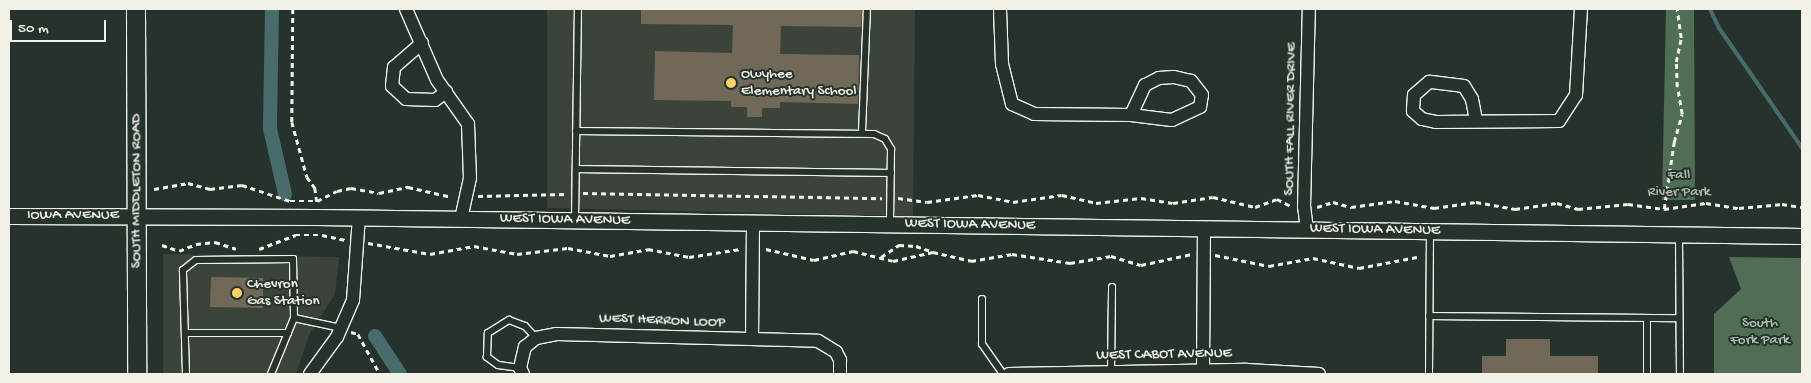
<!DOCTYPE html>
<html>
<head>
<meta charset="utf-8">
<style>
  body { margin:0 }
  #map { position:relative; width:1811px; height:383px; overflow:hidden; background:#26332d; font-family:"Gochi Hand",sans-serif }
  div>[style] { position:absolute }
  .built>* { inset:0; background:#3c433a }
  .green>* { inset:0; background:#506d55 }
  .stream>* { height:4px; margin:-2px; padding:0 2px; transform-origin:2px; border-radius:2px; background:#486b6d }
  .canal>* { height:14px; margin:-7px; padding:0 7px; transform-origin:7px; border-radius:7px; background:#486b6d }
  .building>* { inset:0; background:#706958 }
  .path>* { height:2.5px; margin-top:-1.25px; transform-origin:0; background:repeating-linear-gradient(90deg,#f4f1e8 0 5px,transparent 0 9px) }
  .roads { filter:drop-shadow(1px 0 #f4f1e8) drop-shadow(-1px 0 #f4f1e8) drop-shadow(0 1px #f4f1e8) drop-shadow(0 -1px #f4f1e8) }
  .service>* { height:6px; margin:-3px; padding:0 3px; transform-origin:3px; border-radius:3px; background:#26332d }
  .minor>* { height:12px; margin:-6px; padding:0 6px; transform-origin:6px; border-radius:6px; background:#26332d }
  .tertiary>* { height:15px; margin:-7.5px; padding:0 7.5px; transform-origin:7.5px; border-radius:7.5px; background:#26332d }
  .secondary>* { height:18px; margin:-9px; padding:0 9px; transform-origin:9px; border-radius:9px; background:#26332d }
  .dots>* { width:14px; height:14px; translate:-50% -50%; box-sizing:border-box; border:2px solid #26332d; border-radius:50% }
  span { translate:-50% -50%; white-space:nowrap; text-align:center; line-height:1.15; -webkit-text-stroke:4px #26332d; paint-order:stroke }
  .poi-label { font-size:15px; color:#f4f1e8 }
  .left { translate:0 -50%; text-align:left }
  .street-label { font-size:15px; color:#f4f1e8 }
  .park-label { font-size:15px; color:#b2bcad }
  .frame { position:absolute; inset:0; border:10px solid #f4f1e8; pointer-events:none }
  .scale { position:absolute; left:10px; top:20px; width:96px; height:22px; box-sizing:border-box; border:2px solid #f4f1e8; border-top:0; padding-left:6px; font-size:15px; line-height:18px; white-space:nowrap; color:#f4f1e8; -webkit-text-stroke:4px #26332d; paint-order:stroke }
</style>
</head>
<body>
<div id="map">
  <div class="built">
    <div style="clip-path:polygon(547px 9px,915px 9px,913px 216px,547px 208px)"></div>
    <div style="clip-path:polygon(163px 254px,339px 257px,335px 294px,309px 335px,296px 374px,163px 374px)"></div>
  </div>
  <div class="green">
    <div style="clip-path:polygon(1666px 9px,1694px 9px,1695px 200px,1662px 200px)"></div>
    <div style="clip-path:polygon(1729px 257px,1802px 258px,1802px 374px,1714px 374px,1714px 314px,1741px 289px)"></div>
  </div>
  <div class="stream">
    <div style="left:1710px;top:9px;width:21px;rotate:65deg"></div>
    <div style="left:1719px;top:28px;width:146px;rotate:55.3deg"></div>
  </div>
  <div class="canal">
    <div style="left:272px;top:9px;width:120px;rotate:91deg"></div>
    <div style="left:270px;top:129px;width:67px;rotate:77deg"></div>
    <div style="left:375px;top:336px;width:45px;rotate:56.7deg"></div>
  </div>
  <div class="building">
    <div style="clip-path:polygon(641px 9px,862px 9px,861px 27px,781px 26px,780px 54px,859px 55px,858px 104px,780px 102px,780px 108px,762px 108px,762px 117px,747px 117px,747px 107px,731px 107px,731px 101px,654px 100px,655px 51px,732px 53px,733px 25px,641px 24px)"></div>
    <div style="clip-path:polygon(211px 277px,263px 278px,263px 308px,210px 307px)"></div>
    <div style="clip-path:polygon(1506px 339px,1550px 339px,1550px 356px,1598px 356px,1598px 374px,1482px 374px,1482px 356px,1506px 356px)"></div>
  </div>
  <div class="path">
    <div style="left:293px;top:9px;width:113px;rotate:90.5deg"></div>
    <div style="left:292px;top:122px;width:57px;rotate:74.7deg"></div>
    <div style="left:307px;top:177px;width:14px;rotate:54deg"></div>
    <div style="left:315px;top:188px;width:14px;rotate:82deg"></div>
    <div style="left:154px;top:189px;width:35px;rotate:-10deg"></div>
    <div style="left:188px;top:183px;width:23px;rotate:15deg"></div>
    <div style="left:210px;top:189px;width:32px;rotate:-7deg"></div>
    <div style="left:242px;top:185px;width:51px;rotate:18.4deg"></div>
    <div style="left:290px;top:201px;width:27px"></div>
    <div style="left:317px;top:201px;width:22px;rotate:-27deg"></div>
    <div style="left:337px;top:191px;width:14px;rotate:-12deg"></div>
    <div style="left:351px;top:188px;width:28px;rotate:10deg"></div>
    <div style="left:379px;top:193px;width:30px;rotate:-12deg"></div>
    <div style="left:408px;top:187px;width:45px;rotate:12.8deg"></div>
    <div style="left:583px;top:193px;width:299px;rotate:1deg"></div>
    <div style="left:478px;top:196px;width:89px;rotate:-1.3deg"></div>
    <div style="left:898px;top:198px;width:29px;rotate:8deg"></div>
    <div style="left:927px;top:202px;width:51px;rotate:-7.8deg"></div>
    <div style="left:978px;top:195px;width:36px;rotate:11deg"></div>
    <div style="left:1013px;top:202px;width:49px;rotate:-8.1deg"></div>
    <div style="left:1062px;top:195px;width:35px;rotate:13deg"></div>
    <div style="left:1096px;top:203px;width:45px;rotate:-6.3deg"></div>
    <div style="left:1141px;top:198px;width:32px;rotate:9deg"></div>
    <div style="left:1173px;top:203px;width:40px;rotate:-8.5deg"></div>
    <div style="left:1213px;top:197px;width:43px;rotate:13.4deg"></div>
    <div style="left:1255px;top:207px;width:23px;rotate:-20deg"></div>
    <div style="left:1277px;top:199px;width:16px;rotate:27deg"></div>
    <div style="left:1317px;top:207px;width:17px;rotate:-17deg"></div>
    <div style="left:1333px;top:202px;width:19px;rotate:16deg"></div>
    <div style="left:1351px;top:207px;width:44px;rotate:-7.8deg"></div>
    <div style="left:1395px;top:201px;width:40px;rotate:10deg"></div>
    <div style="left:1434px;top:208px;width:42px;rotate:-8.1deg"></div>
    <div style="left:1476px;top:202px;width:40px;rotate:10deg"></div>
    <div style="left:1515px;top:209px;width:42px;rotate:-8.1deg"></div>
    <div style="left:1557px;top:203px;width:22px;rotate:16deg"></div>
    <div style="left:1578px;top:209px;width:50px;rotate:-5.7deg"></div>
    <div style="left:1628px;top:204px;width:36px;rotate:8deg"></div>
    <div style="left:1664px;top:209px;width:42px;rotate:-8.1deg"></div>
    <div style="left:1706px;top:203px;width:33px;rotate:9deg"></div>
    <div style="left:1739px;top:208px;width:43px;rotate:-5.3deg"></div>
    <div style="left:1782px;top:204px;width:20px;rotate:9deg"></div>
    <div style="left:1664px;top:209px;width:68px;rotate:-81.5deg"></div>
    <div style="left:1674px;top:142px;width:29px;rotate:-74deg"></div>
    <div style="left:1682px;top:114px;width:27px;rotate:-100deg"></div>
    <div style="left:1677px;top:87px;width:25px;rotate:-92deg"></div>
    <div style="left:1676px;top:62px;width:25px;rotate:-78deg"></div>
    <div style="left:1681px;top:38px;width:29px;rotate:-98deg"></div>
    <div style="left:368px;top:243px;width:63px;rotate:10.1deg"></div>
    <div style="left:430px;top:254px;width:45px;rotate:-10.3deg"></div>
    <div style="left:474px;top:246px;width:44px;rotate:10.5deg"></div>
    <div style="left:517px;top:254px;width:51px;rotate:-6.7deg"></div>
    <div style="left:568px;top:248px;width:43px;rotate:10.8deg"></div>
    <div style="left:610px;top:256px;width:39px;rotate:-10deg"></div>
    <div style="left:648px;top:249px;width:42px;rotate:11deg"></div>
    <div style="left:689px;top:257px;width:52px;rotate:-8.9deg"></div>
    <div style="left:162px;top:245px;width:18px;rotate:19deg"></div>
    <div style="left:179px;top:251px;width:18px;rotate:-22deg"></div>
    <div style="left:196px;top:244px;width:19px;rotate:-6deg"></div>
    <div style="left:215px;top:242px;width:22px;rotate:18deg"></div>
    <div style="left:259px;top:249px;width:39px;rotate:-21deg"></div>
    <div style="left:295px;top:235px;width:27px"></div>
    <div style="left:322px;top:235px;width:24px;rotate:12deg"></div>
    <div style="left:766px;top:249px;width:49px;rotate:12.9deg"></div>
    <div style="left:814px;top:260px;width:40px;rotate:-13deg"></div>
    <div style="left:853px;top:251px;width:41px;rotate:14deg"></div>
    <div style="left:893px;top:261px;width:41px;rotate:-12.7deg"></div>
    <div style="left:933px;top:252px;width:39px;rotate:13deg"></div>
    <div style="left:971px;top:261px;width:42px;rotate:-9.7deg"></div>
    <div style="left:1012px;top:254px;width:59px;rotate:8.8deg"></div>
    <div style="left:1070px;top:263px;width:42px;rotate:-9.7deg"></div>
    <div style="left:1111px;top:256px;width:31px;rotate:17deg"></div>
    <div style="left:1141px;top:265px;width:52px;rotate:-12.2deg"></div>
    <div style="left:1215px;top:255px;width:55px;rotate:11.5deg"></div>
    <div style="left:1269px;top:266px;width:45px;rotate:-10.3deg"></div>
    <div style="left:1313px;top:258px;width:47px;rotate:12.3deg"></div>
    <div style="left:1359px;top:268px;width:59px;rotate:-10.7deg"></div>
    <div style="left:881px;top:257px;width:22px;rotate:-34deg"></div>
    <div style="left:899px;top:245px;width:17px;rotate:3deg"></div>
    <div style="left:916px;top:246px;width:18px;rotate:19deg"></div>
    <div style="left:351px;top:332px;width:7px;rotate:16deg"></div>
    <div style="left:358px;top:334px;width:46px;rotate:61.2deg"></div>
  </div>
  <div class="roads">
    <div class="service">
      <div style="left:576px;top:131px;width:298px;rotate:0.6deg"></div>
      <div style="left:874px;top:134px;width:12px;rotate:24deg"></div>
      <div style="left:885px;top:139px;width:12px;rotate:59deg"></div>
      <div style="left:891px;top:149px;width:75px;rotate:90.8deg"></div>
      <div style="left:862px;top:132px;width:123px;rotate:-87.7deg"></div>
      <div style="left:576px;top:169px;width:315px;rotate:0.7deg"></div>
      <div style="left:575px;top:220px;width:211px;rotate:-89.2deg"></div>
      <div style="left:1679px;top:236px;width:138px;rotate:89.6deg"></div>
      <div style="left:982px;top:299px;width:45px;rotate:90deg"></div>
      <div style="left:982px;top:344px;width:37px;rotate:55deg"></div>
      <div style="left:1429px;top:316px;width:250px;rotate:0.5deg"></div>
      <div style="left:185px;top:333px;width:103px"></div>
      <div style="left:520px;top:368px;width:22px;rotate:-172deg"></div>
      <div style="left:498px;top:365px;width:14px;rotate:-144deg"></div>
      <div style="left:487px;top:357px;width:24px;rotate:-88deg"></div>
      <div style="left:488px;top:333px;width:25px;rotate:-32deg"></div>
      <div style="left:509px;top:320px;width:17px;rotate:21deg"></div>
      <div style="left:525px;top:326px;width:16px;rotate:47deg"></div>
      <div style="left:1111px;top:372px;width:85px;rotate:-89.3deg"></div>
      <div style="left:186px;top:374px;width:104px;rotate:-91.7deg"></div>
      <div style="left:183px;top:270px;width:16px;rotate:-38deg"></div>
      <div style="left:196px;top:260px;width:97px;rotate:-0.6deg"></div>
      <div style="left:293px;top:259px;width:59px;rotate:89deg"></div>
      <div style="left:271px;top:374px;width:61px;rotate:-67.7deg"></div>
      <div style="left:294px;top:318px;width:48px;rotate:12deg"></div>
      <div style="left:1429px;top:374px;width:143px;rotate:-89.6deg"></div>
      <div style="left:1647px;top:374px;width:56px;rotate:-90deg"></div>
    </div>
    <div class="minor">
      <div style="left:406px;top:9px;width:77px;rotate:66.4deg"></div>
      <div style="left:437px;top:80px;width:54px;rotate:54.8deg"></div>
      <div style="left:468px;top:124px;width:54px;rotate:87.9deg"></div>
      <div style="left:470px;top:178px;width:42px;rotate:102.4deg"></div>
      <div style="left:1000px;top:9px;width:55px;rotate:87.9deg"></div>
      <div style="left:1002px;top:64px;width:41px;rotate:76deg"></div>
      <div style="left:1012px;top:104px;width:24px;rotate:24deg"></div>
      <div style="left:1034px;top:114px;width:97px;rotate:0.6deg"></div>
      <div style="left:1131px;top:115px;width:41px;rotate:7deg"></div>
      <div style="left:1172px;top:120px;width:31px;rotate:-25deg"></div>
      <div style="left:1200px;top:107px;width:12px;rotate:-81deg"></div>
      <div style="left:1202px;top:95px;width:18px;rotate:-128deg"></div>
      <div style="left:1191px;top:81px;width:18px;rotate:-167deg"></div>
      <div style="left:1173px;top:77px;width:14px;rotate:176deg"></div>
      <div style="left:1159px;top:78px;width:16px;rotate:153deg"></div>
      <div style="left:1145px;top:85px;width:33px;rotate:115deg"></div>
      <div style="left:422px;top:43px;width:37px;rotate:139deg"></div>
      <div style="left:394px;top:67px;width:19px;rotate:96deg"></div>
      <div style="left:392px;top:86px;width:19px;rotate:43deg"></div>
      <div style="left:406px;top:99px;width:29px;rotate:2deg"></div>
      <div style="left:435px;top:100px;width:14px;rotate:-36deg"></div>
      <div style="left:1476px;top:120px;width:21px;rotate:-101deg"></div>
      <div style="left:1472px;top:99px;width:15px;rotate:-122deg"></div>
      <div style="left:1464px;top:86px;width:35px;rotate:-173deg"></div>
      <div style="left:1429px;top:82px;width:20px;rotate:139deg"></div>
      <div style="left:1414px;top:95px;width:16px;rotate:94deg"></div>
      <div style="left:1413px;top:111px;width:12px;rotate:42deg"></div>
      <div style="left:1422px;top:119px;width:14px;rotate:12deg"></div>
      <div style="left:1436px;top:122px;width:123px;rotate:-0.5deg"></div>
      <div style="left:1559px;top:121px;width:31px;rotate:-57deg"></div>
      <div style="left:1576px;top:95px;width:86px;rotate:-86.7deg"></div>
      <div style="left:1307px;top:230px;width:23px;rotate:-97deg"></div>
      <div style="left:1304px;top:207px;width:198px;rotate:-88.6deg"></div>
      <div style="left:752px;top:339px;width:116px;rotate:-89.5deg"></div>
      <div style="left:1203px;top:371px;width:143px;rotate:-89.6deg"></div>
      <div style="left:310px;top:374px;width:46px;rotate:-53.9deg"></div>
      <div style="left:337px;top:337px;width:40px;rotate:-66.6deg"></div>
      <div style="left:353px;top:300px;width:83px;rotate:-85.9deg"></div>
      <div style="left:523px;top:374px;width:7px;rotate:-117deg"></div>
      <div style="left:520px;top:368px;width:22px;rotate:-77deg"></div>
      <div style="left:525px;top:347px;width:14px;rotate:-39deg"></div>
      <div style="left:536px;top:338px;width:21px;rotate:-11deg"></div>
      <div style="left:557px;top:334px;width:261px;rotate:1.5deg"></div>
      <div style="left:818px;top:341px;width:21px;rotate:31deg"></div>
      <div style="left:836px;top:352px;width:9px;rotate:63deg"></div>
      <div style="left:840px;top:360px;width:14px;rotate:90deg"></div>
      <div style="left:1009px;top:374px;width:238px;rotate:-1deg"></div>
      <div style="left:1247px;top:370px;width:72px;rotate:3.2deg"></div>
    </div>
    <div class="tertiary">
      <div style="left:9px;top:216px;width:308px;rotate:0.2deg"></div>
      <div style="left:317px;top:217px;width:1485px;rotate:0.73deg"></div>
    </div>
    <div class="secondary">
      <div style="left:136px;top:9px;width:365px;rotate:89.8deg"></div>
    </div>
  </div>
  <div class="dots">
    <div style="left:731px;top:83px;background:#ffd166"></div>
    <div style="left:237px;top:293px;background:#ffd166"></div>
  </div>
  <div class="poi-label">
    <span class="left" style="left:741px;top:83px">Owyhee<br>Elementary School</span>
    <span class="left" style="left:247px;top:293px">Chevron<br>Gas Station</span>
  </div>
  <div class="street-label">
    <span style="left:1291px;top:119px;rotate:-89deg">SOUTH FALL RIVER DRIVE</span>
    <span style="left:137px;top:191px;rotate:-90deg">SOUTH MIDDLETON ROAD</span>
    <span style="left:73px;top:216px">IOWA AVENUE</span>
    <span style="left:565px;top:220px;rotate:1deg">WEST IOWA AVENUE</span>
    <span style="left:970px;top:225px;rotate:1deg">WEST IOWA AVENUE</span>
    <span style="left:1375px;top:230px;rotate:1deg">WEST IOWA AVENUE</span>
    <span style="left:662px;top:321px;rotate:2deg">WEST HERRON LOOP</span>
    <span style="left:1164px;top:355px;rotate:-1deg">WEST CABOT AVENUE</span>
  </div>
  <div class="park-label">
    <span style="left:1679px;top:184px">Fall<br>River Park</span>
    <span style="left:1760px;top:332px">South<br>Fork Park</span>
  </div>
  <div class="frame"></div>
  <div class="scale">50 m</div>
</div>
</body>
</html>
